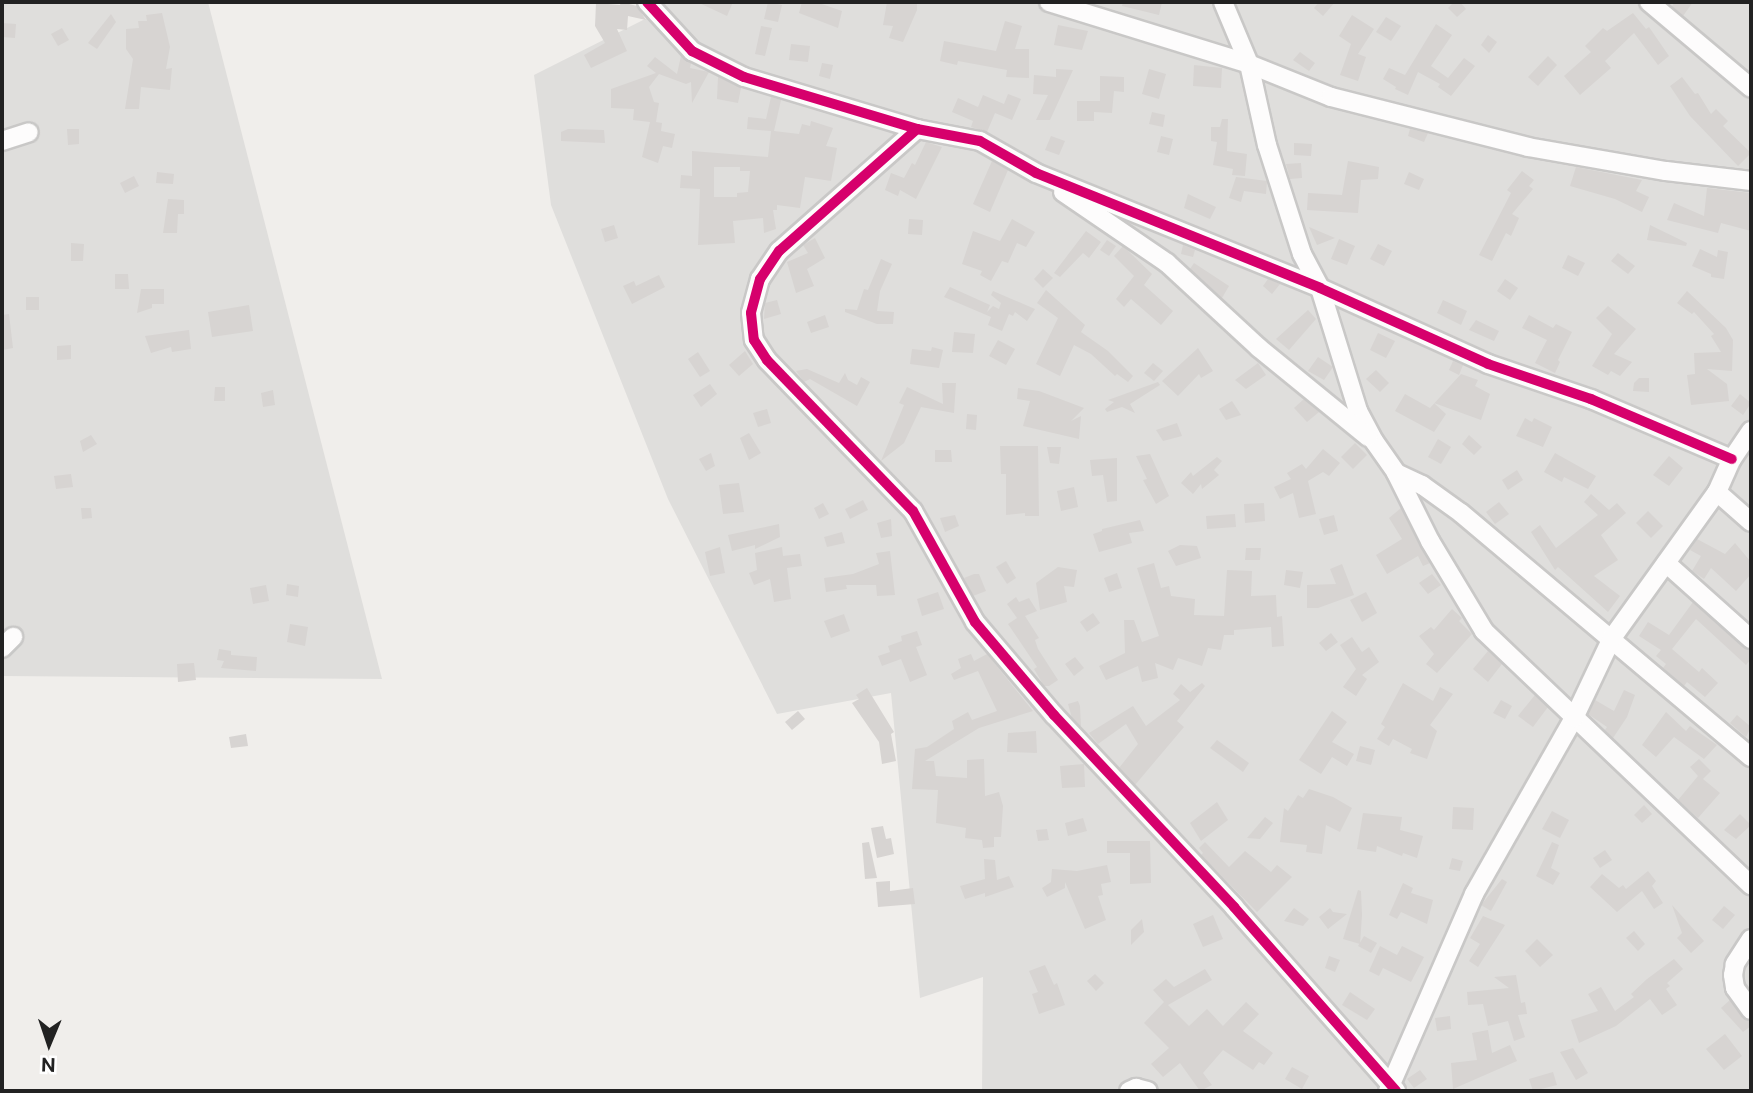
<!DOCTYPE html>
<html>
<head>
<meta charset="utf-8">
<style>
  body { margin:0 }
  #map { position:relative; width:1753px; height:1093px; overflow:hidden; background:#f0eeeb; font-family:"Public Sans",sans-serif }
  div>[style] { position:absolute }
  .residential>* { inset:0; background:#dfdedc }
  .building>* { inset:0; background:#d7d4d2 }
  .roads { filter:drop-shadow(2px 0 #c9c8c7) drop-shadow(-2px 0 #c9c8c7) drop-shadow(0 2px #c9c8c7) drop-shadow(0 -2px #c9c8c7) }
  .minor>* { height:18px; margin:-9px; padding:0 9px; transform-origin:9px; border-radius:9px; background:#fdfcfc }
  .cycleway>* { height:10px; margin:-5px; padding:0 5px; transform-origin:5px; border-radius:5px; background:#d6006c }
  span { translate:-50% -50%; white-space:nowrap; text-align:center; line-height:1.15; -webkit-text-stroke:5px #fff; paint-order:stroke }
  .frame { position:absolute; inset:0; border:4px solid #222; pointer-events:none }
  .north { position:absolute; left:14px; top:1009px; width:70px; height:70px; -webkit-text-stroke:5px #fff; paint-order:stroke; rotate:182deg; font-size:19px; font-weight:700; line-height:28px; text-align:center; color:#222 }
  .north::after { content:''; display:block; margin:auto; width:24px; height:32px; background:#222; clip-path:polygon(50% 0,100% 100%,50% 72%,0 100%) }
</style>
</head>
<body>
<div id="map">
  <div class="residential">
    <div style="clip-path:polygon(2px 2px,208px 2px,382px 679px,2px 676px)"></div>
    <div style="clip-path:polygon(648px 2px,1751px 2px,1751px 1091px,982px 1091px,983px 977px,920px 998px,891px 693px,777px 714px,668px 499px,551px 205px,534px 75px,653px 15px)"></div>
  </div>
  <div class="building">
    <div style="clip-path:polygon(621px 2px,637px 6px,646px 20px,628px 16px,627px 30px,617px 29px,627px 51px,591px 68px,584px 55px,605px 43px,595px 26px,596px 3px,620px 5px)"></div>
    <div style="clip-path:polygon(697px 2px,733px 2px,727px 16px)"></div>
    <div style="clip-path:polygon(768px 2px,782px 5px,778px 22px,764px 19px)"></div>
    <div style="clip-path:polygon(802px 2px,816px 2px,842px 11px,838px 28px,799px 13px)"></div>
    <div style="clip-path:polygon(887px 2px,917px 2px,917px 10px,903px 42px,889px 38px,893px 26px,883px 25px)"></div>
    <div style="clip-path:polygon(1123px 2px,1162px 2px,1159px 15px,1122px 6px)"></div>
    <div style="clip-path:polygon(1319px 2px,1335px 2px,1323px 16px,1314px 8px)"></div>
    <div style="clip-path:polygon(1454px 2px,1460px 2px,1466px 9px,1457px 17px,1448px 8px)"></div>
    <div style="clip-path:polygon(1675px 2px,1693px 2px,1683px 16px,1672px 6px)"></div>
    <div style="clip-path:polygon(162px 13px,170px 47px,166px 69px,172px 68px,170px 90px,141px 87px,139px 109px,125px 109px,133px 59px,126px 49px,126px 29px,139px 28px,138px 21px,147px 21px,146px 15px)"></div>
    <div style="clip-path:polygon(1633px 13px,1646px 29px,1649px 27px,1669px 56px,1658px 65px,1634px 33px,1605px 61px,1611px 68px,1580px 95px,1564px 76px,1591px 52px,1585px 46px,1603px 28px,1607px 31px)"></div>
    <div style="clip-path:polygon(111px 14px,116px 22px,97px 49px,88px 43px)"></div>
    <div style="clip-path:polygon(1352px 15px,1374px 29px,1358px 54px,1366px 57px,1358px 81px,1340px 75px,1351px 44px,1339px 36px)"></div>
    <div style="clip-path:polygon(1386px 17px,1401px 26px,1391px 41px,1376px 32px)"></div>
    <div style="clip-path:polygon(1005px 21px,1022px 26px,1015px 49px,1029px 49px,1029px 78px,1006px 77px,1007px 70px,958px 61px,957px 65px,940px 61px,944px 41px,996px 51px)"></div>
    <div style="clip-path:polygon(2px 23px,16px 24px,15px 38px,2px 37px)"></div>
    <div style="clip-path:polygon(1436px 24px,1452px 35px,1431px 66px,1448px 78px,1464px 58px,1475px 66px,1451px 96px,1438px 87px,1440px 84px,1418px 72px,1408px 95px,1395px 89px,1396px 87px,1383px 79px,1389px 68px,1405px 75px)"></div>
    <div style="clip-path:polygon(1058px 25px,1088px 31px,1082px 50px,1054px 45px)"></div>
    <div style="clip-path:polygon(761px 26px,772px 28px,765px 56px,755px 54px)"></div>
    <div style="clip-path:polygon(62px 28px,69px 40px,58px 46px,51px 34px)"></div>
    <div style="clip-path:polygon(1488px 35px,1497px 42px,1489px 53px,1481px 45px)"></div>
    <div style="clip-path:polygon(791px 44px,810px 46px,808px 62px,789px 60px)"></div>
    <div style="clip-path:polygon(1300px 52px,1315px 63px,1309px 71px,1293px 60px)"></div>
    <div style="clip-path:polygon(681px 56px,691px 63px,690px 68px,709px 72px,692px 103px,691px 82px,686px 84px,659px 74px,649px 87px,654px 102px,659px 103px,656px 122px,662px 123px,661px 131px,675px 134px,672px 148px,663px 146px,658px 163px,642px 157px,650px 122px,633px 120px,634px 109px,611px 108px,611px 89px,656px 73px,647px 66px,655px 57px,677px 74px)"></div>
    <div style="clip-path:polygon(1548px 56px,1557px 65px,1538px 86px,1528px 77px)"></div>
    <div style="clip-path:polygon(822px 63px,833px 65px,830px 79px,819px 76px)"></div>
    <div style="clip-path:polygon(1194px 65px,1222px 68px,1221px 88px,1193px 86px)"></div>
    <div style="clip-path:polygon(1056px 69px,1073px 70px,1050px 120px,1036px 120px,1048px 95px,1033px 94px,1034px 75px,1056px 77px)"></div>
    <div style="clip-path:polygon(1149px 69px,1166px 74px,1159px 99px,1142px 94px)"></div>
    <div style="clip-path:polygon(1100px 76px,1124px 77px,1124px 92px,1114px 91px,1112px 113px,1094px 112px,1094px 121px,1077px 121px,1077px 101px,1100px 101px)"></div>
    <div style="clip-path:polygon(718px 77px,741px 88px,738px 103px,717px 99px)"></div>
    <div style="clip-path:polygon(1682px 77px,1695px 94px,1698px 93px,1711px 114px,1716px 109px,1728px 121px,1723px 126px,1751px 153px,1738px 166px,1690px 116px,1670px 86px)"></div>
    <div style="clip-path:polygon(1008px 94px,1021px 99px,1012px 120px,995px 113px,987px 132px,971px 127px,973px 121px,952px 112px,958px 98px,978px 107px,983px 95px,1004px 104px)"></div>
    <div style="clip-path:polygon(evenodd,771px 97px,781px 100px,774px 131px,799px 134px,802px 124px,810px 126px,811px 121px,833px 128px,826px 146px,837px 148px,831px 181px,805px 177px,800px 208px,777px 205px,777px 210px,773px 210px,776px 229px,764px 233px,763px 218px,733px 221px,735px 243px,698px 245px,700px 189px,680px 188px,681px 175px,692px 176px,692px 151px,768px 157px,771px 131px,747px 129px,748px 117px,766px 119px,771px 97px,714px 167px,740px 167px,740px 171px,750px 171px,748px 192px,737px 193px,737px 197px,714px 197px,714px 167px)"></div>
    <div style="clip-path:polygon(1152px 112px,1165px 115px,1163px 127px,1149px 124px)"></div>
    <div style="clip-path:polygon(1222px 119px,1228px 119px,1227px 151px,1247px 154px,1245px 176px,1232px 175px,1233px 169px,1213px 165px,1217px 142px,1211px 141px,1211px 127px,1220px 127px)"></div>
    <div style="clip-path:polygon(67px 129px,79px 129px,79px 144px,68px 145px)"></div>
    <div style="clip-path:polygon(568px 129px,604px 130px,605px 143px,561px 141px,561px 132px)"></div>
    <div style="clip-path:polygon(1410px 129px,1428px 133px,1424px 142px,1408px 136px)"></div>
    <div style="clip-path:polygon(1051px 136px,1065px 141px,1059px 155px,1045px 150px)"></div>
    <div style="clip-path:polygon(1161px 136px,1173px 139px,1169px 155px,1157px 152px)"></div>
    <div style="clip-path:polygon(926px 142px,942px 147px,916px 199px,900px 190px,898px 196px,885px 190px,891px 173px,904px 178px,912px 163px,915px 165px)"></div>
    <div style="clip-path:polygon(1294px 143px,1312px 144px,1311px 156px,1294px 155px)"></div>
    <div style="clip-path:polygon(992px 161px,1008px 170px,990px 212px,973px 204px)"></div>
    <div style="clip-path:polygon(1348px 161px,1379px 167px,1378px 179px,1361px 180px,1358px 213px,1307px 210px,1308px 193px,1342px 195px)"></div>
    <div style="clip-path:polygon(1301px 163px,1302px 178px,1290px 179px,1286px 164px)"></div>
    <div style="clip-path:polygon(1576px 167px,1642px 180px,1636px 191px,1649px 197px,1642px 212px,1615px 199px,1570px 186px)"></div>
    <div style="clip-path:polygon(1522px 171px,1534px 180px,1529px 186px,1533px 189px,1512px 214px,1519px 218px,1511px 236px,1506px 233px,1492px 261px,1479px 255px,1511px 193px,1507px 190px)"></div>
    <div style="clip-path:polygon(157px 172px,174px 174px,173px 184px,156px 183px)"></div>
    <div style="clip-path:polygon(1409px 172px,1424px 179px,1419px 190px,1404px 184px)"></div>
    <div style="clip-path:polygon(134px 176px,139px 186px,125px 193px,120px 183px)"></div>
    <div style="clip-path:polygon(1236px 177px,1267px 181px,1266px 194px,1244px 191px,1241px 202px,1229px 198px)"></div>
    <div style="clip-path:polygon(1707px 188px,1751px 193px,1751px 231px,1721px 223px,1718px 233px,1667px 220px,1674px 203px,1704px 216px)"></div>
    <div style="clip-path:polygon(1188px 194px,1216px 207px,1210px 219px,1184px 208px)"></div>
    <div style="clip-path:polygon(168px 199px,184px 200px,184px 214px,178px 214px,177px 233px,163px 233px)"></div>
    <div style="clip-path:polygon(909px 219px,923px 220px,922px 235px,908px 234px)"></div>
    <div style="clip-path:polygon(1012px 219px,1035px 232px,1026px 247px,1017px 243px,1008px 263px,1002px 261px,991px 281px,980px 275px,982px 271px,962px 264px,973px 231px,1000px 241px)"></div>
    <div style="clip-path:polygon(614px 225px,618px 238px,605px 242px,601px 229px)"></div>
    <div style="clip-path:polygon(1650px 225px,1687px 243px,1686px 246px,1647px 240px)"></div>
    <div style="clip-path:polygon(1309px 227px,1335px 238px,1317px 245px)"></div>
    <div style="clip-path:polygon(1086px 231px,1101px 242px,1089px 258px,1083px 253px,1060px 277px,1054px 273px)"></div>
    <div style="clip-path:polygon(815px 238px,825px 258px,807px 269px,814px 286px,796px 293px,787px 262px,808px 253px,803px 245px)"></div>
    <div style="clip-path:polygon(1339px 239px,1355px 246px,1347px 265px,1331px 259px)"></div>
    <div style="clip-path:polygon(1107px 240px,1116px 246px,1109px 256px,1100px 250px)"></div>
    <div style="clip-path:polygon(71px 243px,84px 244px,83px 261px,71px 261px)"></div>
    <div style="clip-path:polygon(1378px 244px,1392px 251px,1384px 266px,1370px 259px)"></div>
    <div style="clip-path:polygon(1183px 245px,1195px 250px,1193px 257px,1181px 254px)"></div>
    <div style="clip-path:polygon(1123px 246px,1152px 274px,1144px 285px,1173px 311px,1161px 325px,1131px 299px,1124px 307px,1116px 299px,1134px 276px,1114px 256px)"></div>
    <div style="clip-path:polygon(1700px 249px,1717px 257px,1718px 250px,1728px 252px,1724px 279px,1711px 277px,1711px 274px,1692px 266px)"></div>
    <div style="clip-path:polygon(1618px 253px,1635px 266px,1628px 274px,1611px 261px)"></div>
    <div style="clip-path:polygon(1568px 255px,1585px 263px,1578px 276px,1562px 268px)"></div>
    <div style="clip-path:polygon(881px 259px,892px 264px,880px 291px,877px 311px,894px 312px,893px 324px,877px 324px,845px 312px,845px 309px,857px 310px,864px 289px,868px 290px)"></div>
    <div style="clip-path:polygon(1194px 263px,1229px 286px,1222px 298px,1190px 269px)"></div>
    <div style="clip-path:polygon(1043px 269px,1053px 278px,1043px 288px,1034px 279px)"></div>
    <div style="clip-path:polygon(115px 274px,128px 274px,129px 289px,115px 289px)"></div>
    <div style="clip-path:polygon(659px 275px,665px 287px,632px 304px,623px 286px,634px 281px,636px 286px)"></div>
    <div style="clip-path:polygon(1268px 279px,1280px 284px,1272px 294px,1263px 286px)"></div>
    <div style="clip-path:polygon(1505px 279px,1518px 288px,1510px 300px,1497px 291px)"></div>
    <div style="clip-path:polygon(950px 287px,990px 305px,987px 312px,993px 306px,999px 309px,1001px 303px,991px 295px,993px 291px,1035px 309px,1027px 321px,1015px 312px,1013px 316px,1009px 314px,1002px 331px,988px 325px,991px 317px,944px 297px)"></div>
    <div style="clip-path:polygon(141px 289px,164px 289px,164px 304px,152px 304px,152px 308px,137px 313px)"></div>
    <div style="clip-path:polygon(1046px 290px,1085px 325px,1081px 332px,1108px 351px,1133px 376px,1128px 382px,1117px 374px,1115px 376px,1091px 354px,1074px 345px,1060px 376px,1036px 364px,1058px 318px,1037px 303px)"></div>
    <div style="clip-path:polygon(1687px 291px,1726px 328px,1733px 340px,1732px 371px,1707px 369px,1727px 384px,1729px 401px,1691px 405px,1687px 375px,1695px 374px,1694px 353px,1721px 352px,1711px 336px,1714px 334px,1694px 312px,1692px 314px,1677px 303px)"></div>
    <div style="clip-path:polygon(26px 297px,39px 297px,39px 310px,26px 310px)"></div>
    <div style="clip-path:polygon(777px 300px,781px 314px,764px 319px,765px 303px)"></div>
    <div style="clip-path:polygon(1443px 300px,1467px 311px,1461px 325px,1437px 313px)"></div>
    <div style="clip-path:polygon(249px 305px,253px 331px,212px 337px,208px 312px)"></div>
    <div style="clip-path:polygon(1608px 306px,1636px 329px,1614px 354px,1632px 362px,1620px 376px,1611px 371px,1608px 375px,1592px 366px,1612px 334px,1596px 318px)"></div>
    <div style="clip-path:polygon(1308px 310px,1316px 319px,1289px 350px,1276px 339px)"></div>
    <div style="clip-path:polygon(9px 314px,13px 348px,2px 350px,2px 315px)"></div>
    <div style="clip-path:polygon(825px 315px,829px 327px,811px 333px,807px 322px)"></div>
    <div style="clip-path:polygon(1529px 315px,1553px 328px,1556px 324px,1572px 332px,1558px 360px,1560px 362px,1555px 373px,1535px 363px,1547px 340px,1522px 328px)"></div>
    <div style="clip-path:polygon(1476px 320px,1499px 331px,1494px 341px,1469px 330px)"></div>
    <div style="clip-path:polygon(189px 330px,191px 349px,172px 352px,171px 347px,151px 353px,145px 336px)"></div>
    <div style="clip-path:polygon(954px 332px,975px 334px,973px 353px,952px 352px)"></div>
    <div style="clip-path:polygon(1378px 333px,1395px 341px,1386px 358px,1370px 350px)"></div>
    <div style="clip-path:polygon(998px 340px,1015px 349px,1006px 365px,989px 356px)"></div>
    <div style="clip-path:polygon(71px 345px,71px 359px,57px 360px,57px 346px)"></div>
    <div style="clip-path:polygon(932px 347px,943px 350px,939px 368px,910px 364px,912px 349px,931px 351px)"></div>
    <div style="clip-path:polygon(1198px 348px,1213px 371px,1201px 378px,1199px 374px,1178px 396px,1162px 381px)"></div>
    <div style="clip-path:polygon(745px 351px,753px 364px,739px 376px,729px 365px)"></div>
    <div style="clip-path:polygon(698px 352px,710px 371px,700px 377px,688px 359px)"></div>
    <div style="clip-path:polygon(1318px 357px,1333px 367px,1324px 380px,1308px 371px)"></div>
    <div style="clip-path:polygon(1453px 361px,1463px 365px,1459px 375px,1449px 370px)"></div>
    <div style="clip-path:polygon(1153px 363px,1163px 371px,1154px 381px,1144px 373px)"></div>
    <div style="clip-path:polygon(1258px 363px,1266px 375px,1246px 389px,1235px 380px)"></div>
    <div style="clip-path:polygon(807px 369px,839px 383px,845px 373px,848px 380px,857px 385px,861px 377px,870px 382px,857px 406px,810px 379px,804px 382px,796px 371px)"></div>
    <div style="clip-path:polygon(1376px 370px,1389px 383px,1380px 392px,1366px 379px)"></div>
    <div style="clip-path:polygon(1461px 374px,1478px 380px,1475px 386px,1490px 394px,1481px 420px,1434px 403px,1446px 414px,1434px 432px,1395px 411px,1405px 394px,1430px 408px)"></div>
    <div style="clip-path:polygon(1639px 378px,1649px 378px,1649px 392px,1633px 391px,1634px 383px)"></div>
    <div style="clip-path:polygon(1158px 382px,1160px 385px,1130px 404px,1135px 413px,1122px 407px,1107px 412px,1105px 409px,1114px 402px,1108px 400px)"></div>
    <div style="clip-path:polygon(942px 383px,956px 383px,954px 413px,921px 407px,904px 443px,881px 461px,904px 405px,899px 403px,907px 387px,943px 404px)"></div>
    <div style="clip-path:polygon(710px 384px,717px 394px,701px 407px,693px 395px)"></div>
    <div style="clip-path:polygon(215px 387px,225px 387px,225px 401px,214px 401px)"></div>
    <div style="clip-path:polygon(1018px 388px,1039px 391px,1084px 408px,1071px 421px,1081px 416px,1079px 439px,1023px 426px,1030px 401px,1017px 399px)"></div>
    <div style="clip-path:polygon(273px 390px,275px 405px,263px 407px,261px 393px)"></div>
    <div style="clip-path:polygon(1740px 394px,1751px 403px,1743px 415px,1731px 406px)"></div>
    <div style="clip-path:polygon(1304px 399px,1319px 412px,1307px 422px,1294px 408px)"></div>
    <div style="clip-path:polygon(1232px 401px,1241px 415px,1226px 420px,1219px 409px)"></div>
    <div style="clip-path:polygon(767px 409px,771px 423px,758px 427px,753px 413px)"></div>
    <div style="clip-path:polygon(967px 414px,977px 415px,976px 430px,966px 429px)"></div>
    <div style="clip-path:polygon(1525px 418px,1532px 422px,1534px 418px,1552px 427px,1543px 447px,1516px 436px)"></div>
    <div style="clip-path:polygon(1177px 423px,1182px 436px,1163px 441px,1156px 430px)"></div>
    <div style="clip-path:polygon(749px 433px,761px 453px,749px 460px,740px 438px)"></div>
    <div style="clip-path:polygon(91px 435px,97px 444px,83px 452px,80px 441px)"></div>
    <div style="clip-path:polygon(1469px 435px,1482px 447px,1474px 455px,1462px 444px)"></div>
    <div style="clip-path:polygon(1438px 439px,1451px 447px,1441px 464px,1428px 457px)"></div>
    <div style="clip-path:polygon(1355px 443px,1367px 455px,1353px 469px,1341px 457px)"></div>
    <div style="clip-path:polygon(1000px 446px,1038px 446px,1039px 516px,1025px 516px,1025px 513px,1006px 515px,1006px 474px,1001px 474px)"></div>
    <div style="clip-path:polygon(1047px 447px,1061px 447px,1059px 464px,1050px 463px)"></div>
    <div style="clip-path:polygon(1323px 449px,1340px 463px,1329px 476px,1323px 472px,1308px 481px,1316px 514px,1299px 518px,1293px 493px,1280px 499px,1274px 487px,1291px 479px,1287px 473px,1302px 464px,1306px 469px)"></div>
    <div style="clip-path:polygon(935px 450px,951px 450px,952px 462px,935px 462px)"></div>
    <div style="clip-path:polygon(711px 453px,715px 466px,706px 471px,699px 459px)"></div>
    <div style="clip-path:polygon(1555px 453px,1596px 476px,1588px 489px,1564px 477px,1562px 482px,1544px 472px)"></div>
    <div style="clip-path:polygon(1150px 454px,1169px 496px,1156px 504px,1143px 480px,1147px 479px,1136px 456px)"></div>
    <div style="clip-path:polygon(1669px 456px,1683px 468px,1669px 486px,1653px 475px)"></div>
    <div style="clip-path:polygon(1217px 457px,1222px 461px,1214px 470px,1219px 475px,1202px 489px,1201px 484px,1193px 494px,1181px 483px,1191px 472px,1193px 476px)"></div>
    <div style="clip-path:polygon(1117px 458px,1117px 501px,1107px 502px,1103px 475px,1092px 476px,1090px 460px)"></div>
    <div style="clip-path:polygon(1517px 470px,1523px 480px,1508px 490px,1502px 480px)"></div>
    <div style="clip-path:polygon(71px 474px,73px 487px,56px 489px,54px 476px)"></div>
    <div style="clip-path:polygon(739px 483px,744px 512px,723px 514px,719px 485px)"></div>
    <div style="clip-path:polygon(1074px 487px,1078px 507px,1061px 511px,1057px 491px)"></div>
    <div style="clip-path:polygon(1591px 494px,1609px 510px,1617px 503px,1626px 513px,1601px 535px,1618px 560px,1594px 576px,1620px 596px,1608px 612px,1558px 567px,1555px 570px,1531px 532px,1540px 525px,1556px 548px,1598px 515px,1584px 502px)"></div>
    <div style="clip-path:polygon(863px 500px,868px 510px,850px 519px,845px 509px)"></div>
    <div style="clip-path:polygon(1499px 502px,1509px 514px,1495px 524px,1486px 512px)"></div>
    <div style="clip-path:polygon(823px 503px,829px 514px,819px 519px,814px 508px)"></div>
    <div style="clip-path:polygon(1264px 503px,1265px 521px,1245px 523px,1244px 504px)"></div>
    <div style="clip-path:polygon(81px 508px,91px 508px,92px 518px,82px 519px)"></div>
    <div style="clip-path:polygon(1401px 508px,1430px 563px,1423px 566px,1418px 556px,1387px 574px,1376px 555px,1402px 539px,1389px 518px)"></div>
    <div style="clip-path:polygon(1648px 511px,1663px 526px,1651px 538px,1636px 523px)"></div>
    <div style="clip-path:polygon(1235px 514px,1236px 527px,1207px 529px,1206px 516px)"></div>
    <div style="clip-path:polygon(955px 515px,959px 526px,945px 532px,940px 518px)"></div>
    <div style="clip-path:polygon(1334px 515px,1338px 531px,1324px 535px,1319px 519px)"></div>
    <div style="clip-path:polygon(891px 519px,892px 536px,881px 538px,877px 523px)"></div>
    <div style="clip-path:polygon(1140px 520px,1144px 531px,1129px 533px,1132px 543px,1099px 552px,1093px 534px,1102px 531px,1102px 529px)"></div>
    <div style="clip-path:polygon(779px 524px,780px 537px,755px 549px,755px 545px,732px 551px,728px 535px)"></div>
    <div style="clip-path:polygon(842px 532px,845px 543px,827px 547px,824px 537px)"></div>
    <div style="clip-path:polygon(1697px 539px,1725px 554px,1735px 543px,1751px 562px,1751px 574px,1736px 591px,1711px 568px,1704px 579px,1692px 571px,1701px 556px,1690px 550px)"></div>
    <div style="clip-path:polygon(1180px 545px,1197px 546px,1201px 558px,1176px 566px,1168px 551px)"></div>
    <div style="clip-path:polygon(720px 547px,725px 573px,710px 576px,705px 552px)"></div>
    <div style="clip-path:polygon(782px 547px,783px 556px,800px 554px,802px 566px,787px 568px,791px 599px,774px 602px,770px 579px,754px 585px,749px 573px,757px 570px,755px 553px)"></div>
    <div style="clip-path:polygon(1246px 548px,1261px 548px,1260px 560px,1245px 560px)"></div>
    <div style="clip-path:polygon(890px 551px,895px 595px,877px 596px,876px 585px,846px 585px,847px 589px,826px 592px,824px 578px,853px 574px,879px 564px,876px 553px)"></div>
    <div style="clip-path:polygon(1006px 561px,1016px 578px,1007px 584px,996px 567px)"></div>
    <div style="clip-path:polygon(1154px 563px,1161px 588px,1169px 586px,1171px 596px,1195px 599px,1194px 615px,1224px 616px,1227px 570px,1252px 571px,1251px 596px,1276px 595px,1277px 617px,1282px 616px,1284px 646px,1272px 647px,1271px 627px,1234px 630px,1234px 635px,1224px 635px,1221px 650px,1208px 648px,1202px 666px,1178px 658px,1173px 670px,1155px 663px,1158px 678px,1142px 682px,1138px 666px,1106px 680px,1099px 666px,1125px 653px,1124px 620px,1134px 620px,1142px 642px,1159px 636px,1137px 568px)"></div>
    <div style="clip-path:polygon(1342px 564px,1354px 595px,1318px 608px,1307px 608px,1307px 585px,1336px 584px,1330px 569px)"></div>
    <div style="clip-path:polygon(1058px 567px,1077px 570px,1074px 587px,1064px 586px,1067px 602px,1040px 610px,1036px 583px)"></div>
    <div style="clip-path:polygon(1286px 570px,1303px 572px,1300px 588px,1284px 585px)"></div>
    <div style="clip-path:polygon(1117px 573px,1122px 588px,1109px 592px,1104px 578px)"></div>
    <div style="clip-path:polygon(974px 574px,979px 574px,986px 591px,973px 596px,964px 578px)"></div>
    <div style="clip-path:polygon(1432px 574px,1441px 585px,1428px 594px,1419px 583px)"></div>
    <div style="clip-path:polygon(287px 584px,299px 586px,298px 597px,286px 595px)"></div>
    <div style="clip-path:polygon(266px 585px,269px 601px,253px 604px,250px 588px)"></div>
    <div style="clip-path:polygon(938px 592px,944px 609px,922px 616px,917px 599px)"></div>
    <div style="clip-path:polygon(1366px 592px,1377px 613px,1362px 622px,1350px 600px)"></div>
    <div style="clip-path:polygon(1016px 597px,1019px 602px,1029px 598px,1037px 611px,1025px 616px,1039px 638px,1035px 640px,1038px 649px,1058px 680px,1049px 686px,1044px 686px,1034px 669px,1037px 667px,1008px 624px,1017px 618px,1007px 604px)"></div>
    <div style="clip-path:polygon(1693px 602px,1751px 651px,1751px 659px,1746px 665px,1696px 619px,1672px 649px,1699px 672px,1702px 668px,1718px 683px,1705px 697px,1687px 682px,1684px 686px,1663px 668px,1666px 664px,1656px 656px,1661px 650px,1639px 636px,1648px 622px,1669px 635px)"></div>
    <div style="clip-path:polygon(1452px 609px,1462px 618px,1459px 621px,1472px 634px,1437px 673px,1426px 664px,1434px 654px,1419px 636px,1431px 627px,1434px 630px)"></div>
    <div style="clip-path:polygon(1093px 613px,1100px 623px,1087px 632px,1080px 622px)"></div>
    <div style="clip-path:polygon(844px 614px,850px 631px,831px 638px,824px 621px)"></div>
    <div style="clip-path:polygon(290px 624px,308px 627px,305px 646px,287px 642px)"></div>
    <div style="clip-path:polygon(917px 631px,922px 645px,916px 647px,927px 675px,910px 682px,901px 659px,882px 666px,878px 656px,890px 652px,888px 646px,902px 641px,901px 636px)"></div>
    <div style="clip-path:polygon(1331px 633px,1338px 642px,1326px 651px,1319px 643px)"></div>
    <div style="clip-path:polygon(1352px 637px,1362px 652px,1369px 647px,1379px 662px,1362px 675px,1367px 679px,1356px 696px,1343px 687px,1356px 669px,1340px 645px)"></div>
    <div style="clip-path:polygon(219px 649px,231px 651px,231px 655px,257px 657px,256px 671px,221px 668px,224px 661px,217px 660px)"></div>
    <div style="clip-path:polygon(1488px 651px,1502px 664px,1488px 682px,1473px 669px)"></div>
    <div style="clip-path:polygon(971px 654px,974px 661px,987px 654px,1033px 711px,979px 728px,925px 761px,934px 761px,936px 776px,967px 778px,967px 760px,984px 759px,985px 796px,999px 792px,1003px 806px,1001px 837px,994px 837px,994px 847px,983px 848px,982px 840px,965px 838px,966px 828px,936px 823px,938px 790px,912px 789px,915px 749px,927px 747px,954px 729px,952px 721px,968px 712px,972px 720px,997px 711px,978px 671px,954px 680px,951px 674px,961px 668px,958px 659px)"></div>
    <div style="clip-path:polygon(1075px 657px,1084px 668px,1074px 676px,1065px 664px)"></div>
    <div style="clip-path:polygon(194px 663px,196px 680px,178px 682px,177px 664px)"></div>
    <div style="clip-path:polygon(1202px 683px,1205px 686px,1177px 721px,1184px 727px,1135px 785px,1119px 768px,1138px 744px,1126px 724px,1098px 744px,1089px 733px,1133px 706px,1146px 726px,1180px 700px,1173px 694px,1181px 684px,1190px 692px)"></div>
    <div style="clip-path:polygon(1403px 683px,1433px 701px,1440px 687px,1453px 694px,1430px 725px,1437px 731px,1427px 759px,1410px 753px,1412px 749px,1393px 739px,1389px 746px,1377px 739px,1385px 727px,1381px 724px)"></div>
    <div style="clip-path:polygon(867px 688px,894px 732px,891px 734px,896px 761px,882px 764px,879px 742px,852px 703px,859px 699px,856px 695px)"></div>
    <div style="clip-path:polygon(1624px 690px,1635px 695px,1627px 717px,1613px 738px,1605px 730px,1607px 727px,1588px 714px,1595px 700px,1614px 711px)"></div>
    <div style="clip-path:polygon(1535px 695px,1548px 707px,1533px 727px,1518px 716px)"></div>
    <div style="clip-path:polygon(1501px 700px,1512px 706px,1505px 719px,1493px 713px)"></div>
    <div style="clip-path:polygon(1078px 701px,1080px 706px,1081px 727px,1072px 718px,1068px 704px)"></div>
    <div style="clip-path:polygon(798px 711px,805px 719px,792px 730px,785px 722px)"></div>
    <div style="clip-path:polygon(1332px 711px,1347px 722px,1332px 742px,1354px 754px,1347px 766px,1332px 757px,1321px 774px,1299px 760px)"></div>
    <div style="clip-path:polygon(1666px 712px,1686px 731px,1690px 726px,1717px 745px,1704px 759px,1674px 737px,1656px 757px,1642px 745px)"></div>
    <div style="clip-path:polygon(1737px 715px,1751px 727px,1746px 737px,1730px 723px)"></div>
    <div style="clip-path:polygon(1036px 731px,1037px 753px,1007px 752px,1008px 733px)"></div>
    <div style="clip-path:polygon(246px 734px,248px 746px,231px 748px,229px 737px)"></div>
    <div style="clip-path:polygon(1217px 740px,1249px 763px,1243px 772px,1210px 748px)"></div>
    <div style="clip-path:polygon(1360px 746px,1375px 750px,1371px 765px,1356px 761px)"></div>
    <div style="clip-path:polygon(1699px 759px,1711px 771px,1703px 779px,1720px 793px,1698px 818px,1678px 800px,1698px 776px,1690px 767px)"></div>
    <div style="clip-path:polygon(1084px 764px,1085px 787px,1062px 788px,1060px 766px)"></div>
    <div style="clip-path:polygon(1309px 789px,1333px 797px,1352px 808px,1340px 832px,1326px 825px,1322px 854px,1306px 852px,1307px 845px,1280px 842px,1284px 808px,1288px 811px,1298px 795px,1303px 798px)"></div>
    <div style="clip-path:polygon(1217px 802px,1228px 820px,1201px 841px,1190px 823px)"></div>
    <div style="clip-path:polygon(1644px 805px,1652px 814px,1642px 823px,1634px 815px)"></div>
    <div style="clip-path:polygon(1453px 807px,1474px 808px,1473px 830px,1452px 829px)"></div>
    <div style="clip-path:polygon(1552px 811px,1569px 820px,1560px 838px,1542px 829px)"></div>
    <div style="clip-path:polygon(1363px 813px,1402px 817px,1400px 830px,1423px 836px,1417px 858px,1403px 853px,1402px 856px,1377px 846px,1376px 852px,1357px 849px)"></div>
    <div style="clip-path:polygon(1740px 814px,1751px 825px,1736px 839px,1724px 830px)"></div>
    <div style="clip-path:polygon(1265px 817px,1273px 823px,1260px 839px,1247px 838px)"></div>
    <div style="clip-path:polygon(1083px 818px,1087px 831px,1068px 836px,1065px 823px)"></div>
    <div style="clip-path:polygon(883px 826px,886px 839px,891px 838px,894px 854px,877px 858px,871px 828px)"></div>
    <div style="clip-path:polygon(1047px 829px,1049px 840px,1038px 841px,1036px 830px)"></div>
    <div style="clip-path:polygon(1107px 841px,1150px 841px,1151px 883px,1130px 884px,1130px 853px,1107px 853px)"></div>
    <div style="clip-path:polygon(869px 842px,877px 878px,865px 879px,862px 843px)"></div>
    <div style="clip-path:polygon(1205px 842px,1229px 867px,1245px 851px,1271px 872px,1277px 865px,1292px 877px,1257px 912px,1201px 855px,1203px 853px,1199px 848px)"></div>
    <div style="clip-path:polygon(1552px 842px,1559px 845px,1551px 868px,1560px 873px,1553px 885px,1536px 876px)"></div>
    <div style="clip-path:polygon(1605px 850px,1612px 860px,1600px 868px,1593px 858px)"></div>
    <div style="clip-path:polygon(1452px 858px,1463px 861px,1460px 871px,1449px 869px)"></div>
    <div style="clip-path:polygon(984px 859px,995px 860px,997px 880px,1009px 876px,1014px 887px,985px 897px,985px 893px,965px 899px,960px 886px,985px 879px)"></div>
    <div style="clip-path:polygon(1107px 865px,1111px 882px,1101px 884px,1103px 895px,1098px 896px,1106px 920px,1085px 929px,1065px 882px,1065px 888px,1047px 897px,1042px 888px,1051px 882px,1052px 869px,1077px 871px)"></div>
    <div style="clip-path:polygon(1648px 871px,1656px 881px,1652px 886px,1663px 903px,1654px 909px,1642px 891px,1617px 912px,1590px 887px,1602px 874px,1619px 888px,1623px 885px,1626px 889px)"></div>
    <div style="clip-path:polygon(1502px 879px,1507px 882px,1491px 911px,1481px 905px)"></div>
    <div style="clip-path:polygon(890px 881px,890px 891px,913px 888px,915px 904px,878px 907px,876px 882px)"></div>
    <div style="clip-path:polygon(1403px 883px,1413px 888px,1411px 893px,1433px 900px,1427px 924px,1401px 912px,1397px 919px,1389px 915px)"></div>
    <div style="clip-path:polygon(1358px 890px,1361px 891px,1362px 915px,1360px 944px,1343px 939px)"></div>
    <div style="clip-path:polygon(1672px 905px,1704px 941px,1691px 953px,1677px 938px,1682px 933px)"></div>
    <div style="clip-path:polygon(1724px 906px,1735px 915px,1723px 929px,1712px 920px)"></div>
    <div style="clip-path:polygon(1294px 908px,1309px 919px,1303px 926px,1284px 921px)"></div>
    <div style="clip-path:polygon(1330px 908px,1333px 912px,1347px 914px,1328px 929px,1319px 917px)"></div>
    <div style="clip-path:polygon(1213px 915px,1223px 939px,1203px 947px,1193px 924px)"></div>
    <div style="clip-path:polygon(1483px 916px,1505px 925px,1478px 967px,1469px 961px,1480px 944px,1470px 938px)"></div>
    <div style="clip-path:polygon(1142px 919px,1144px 932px,1131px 945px,1131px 930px)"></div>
    <div style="clip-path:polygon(1634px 931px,1645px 944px,1638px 951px,1626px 938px)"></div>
    <div style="clip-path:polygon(1364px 936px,1377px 943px,1371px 953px,1358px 946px)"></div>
    <div style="clip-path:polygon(1537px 939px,1553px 955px,1540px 967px,1525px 951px)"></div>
    <div style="clip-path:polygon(1380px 946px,1397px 955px,1402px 946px,1424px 957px,1411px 982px,1383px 968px,1379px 976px,1369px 971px)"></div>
    <div style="clip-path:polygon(1329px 956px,1340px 960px,1335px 972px,1325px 968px)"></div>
    <div style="clip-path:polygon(1674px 959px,1683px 969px,1667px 983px,1670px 986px,1666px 989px,1677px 1005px,1662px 1015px,1650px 999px,1616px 1026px,1579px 1043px,1571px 1020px,1598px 1011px,1588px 994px,1601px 987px,1615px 1011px,1634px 997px,1631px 994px,1647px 979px)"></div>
    <div style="clip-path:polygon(1045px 965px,1054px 985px,1057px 983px,1065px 1005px,1039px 1014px,1032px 994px,1038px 992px,1029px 971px)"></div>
    <div style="clip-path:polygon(1205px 969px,1212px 980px,1168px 1005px,1189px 1026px,1207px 1009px,1223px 1026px,1246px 1002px,1259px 1014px,1243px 1031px,1273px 1053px,1264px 1065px,1259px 1062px,1253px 1070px,1223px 1050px,1203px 1073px,1212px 1085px,1200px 1091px,1180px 1063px,1163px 1077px,1151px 1064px,1169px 1048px,1144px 1023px,1164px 1002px,1153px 990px,1166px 979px,1174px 987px)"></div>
    <div style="clip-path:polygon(1095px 974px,1104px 983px,1096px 991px,1087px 981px)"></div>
    <div style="clip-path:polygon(1516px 975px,1521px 1003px,1525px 1002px,1527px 1014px,1518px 1015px,1525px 1037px,1514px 1041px,1508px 1021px,1488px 1026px,1483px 1004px,1468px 1005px,1467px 992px,1509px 988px,1494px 977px)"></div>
    <div style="clip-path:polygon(1350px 992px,1375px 1009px,1367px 1020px,1342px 1005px)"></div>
    <div style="clip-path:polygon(1730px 1000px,1742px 1017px,1751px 1022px,1751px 1026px,1743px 1032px,1721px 1008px)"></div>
    <div style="clip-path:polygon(1450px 1016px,1451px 1029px,1437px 1031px,1435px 1018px)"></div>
    <div style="clip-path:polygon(1488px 1030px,1492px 1053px,1510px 1045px,1517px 1061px,1453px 1089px,1451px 1063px,1477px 1060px,1472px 1033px)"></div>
    <div style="clip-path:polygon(1725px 1034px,1742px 1056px,1724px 1070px,1706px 1049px)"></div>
    <div style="clip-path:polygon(1573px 1048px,1588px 1073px,1576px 1080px,1560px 1052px)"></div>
    <div style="clip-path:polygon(1292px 1067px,1309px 1076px,1302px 1089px,1285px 1079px)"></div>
    <div style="clip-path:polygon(1420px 1070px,1427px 1079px,1414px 1088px,1407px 1079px)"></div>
    <div style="clip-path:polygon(1553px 1072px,1557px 1085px,1533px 1091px,1529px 1079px)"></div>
  </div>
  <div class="roads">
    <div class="minor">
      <div style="left:647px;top:2px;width:67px;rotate:47.4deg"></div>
      <div style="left:692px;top:51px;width:58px;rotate:26.6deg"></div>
      <div style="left:744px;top:77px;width:181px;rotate:16.7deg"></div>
      <div style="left:917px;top:129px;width:64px;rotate:10.8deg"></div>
      <div style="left:980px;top:141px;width:64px;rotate:29.7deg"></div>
      <div style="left:1036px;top:173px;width:306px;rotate:22deg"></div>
      <div style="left:1320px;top:288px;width:184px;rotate:24.3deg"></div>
      <div style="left:1488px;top:364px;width:109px;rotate:18.8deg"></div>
      <div style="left:1591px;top:399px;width:153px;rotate:23.1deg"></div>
      <div style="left:1049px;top:2px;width:209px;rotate:17.2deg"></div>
      <div style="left:1249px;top:64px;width:88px;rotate:21.9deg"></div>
      <div style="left:1331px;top:97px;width:203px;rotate:14.2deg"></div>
      <div style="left:1528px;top:147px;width:140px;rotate:9.9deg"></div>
      <div style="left:1666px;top:171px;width:86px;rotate:6.7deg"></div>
      <div style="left:1223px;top:2px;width:67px;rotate:67.2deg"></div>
      <div style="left:1249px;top:64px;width:83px;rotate:77.5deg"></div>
      <div style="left:1267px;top:145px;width:114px;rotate:72.2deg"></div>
      <div style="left:1302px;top:254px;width:38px;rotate:62deg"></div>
      <div style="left:1320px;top:288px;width:129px;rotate:72.8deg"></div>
      <div style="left:1358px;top:411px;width:34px;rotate:62deg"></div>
      <div style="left:1374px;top:441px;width:39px;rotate:55deg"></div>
      <div style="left:1396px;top:473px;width:76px;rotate:63.4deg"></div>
      <div style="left:1430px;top:541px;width:105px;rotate:59deg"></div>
      <div style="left:1484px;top:631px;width:369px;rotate:43.6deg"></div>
      <div style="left:1649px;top:2px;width:133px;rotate:40.1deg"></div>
      <div style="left:917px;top:129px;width:184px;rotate:138.5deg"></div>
      <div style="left:779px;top:251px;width:34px;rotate:124deg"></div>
      <div style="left:760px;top:279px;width:35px;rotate:105deg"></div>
      <div style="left:751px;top:313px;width:27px;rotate:84deg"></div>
      <div style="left:754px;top:340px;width:24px;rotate:57deg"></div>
      <div style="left:767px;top:360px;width:210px;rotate:46deg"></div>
      <div style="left:913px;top:511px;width:127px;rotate:60.8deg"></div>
      <div style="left:975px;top:622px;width:122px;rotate:49.7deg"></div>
      <div style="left:1054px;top:715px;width:263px;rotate:46.8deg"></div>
      <div style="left:1234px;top:907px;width:245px;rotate:48.6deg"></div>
      <div style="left:2px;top:141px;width:28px;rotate:-18deg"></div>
      <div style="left:1063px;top:192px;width:126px;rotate:34.3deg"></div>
      <div style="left:1167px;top:263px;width:125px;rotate:42.7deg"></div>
      <div style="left:1259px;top:348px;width:141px;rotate:39.2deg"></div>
      <div style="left:1396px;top:473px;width:29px;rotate:25deg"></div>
      <div style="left:1422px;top:485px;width:48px;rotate:35.7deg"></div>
      <div style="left:1461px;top:513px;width:379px;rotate:40.1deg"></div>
      <div style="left:1717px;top:492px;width:45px;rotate:41.4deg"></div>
      <div style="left:1666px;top:563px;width:114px;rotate:41.8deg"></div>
      <div style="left:2px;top:648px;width:16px;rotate:-45deg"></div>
      <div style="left:1751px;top:939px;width:30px;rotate:123deg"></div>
      <div style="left:1735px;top:964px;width:11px;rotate:100deg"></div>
      <div style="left:1733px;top:975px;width:13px;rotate:81deg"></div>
      <div style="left:1735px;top:988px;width:27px;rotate:54deg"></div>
      <div style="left:1129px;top:1091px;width:8px;rotate:-23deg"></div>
      <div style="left:1136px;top:1088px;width:12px;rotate:14deg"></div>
      <div style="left:1388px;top:1091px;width:215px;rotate:-66.4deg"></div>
      <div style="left:1474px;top:894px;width:202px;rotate:-60.4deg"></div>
      <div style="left:1574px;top:718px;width:89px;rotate:-64.6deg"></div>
      <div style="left:1612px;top:638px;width:180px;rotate:-54.3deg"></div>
      <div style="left:1717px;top:492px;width:36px;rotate:-66deg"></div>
      <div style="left:1732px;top:459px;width:34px;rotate:-56deg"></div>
    </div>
  </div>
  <div class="cycleway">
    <div style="left:647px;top:2px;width:67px;rotate:47.4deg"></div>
    <div style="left:692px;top:51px;width:58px;rotate:26.6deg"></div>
    <div style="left:744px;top:77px;width:181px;rotate:16.7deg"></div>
    <div style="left:917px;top:129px;width:64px;rotate:10.8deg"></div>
    <div style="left:980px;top:141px;width:64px;rotate:29.7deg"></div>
    <div style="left:1036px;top:173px;width:306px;rotate:22deg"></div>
    <div style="left:1320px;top:288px;width:184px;rotate:24.3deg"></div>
    <div style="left:1488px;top:364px;width:109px;rotate:18.8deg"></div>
    <div style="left:1591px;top:399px;width:153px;rotate:23.1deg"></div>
    <div style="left:917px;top:129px;width:184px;rotate:138.5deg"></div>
    <div style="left:779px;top:251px;width:34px;rotate:124deg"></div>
    <div style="left:760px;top:279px;width:35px;rotate:105deg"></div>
    <div style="left:751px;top:313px;width:27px;rotate:84deg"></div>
    <div style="left:754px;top:340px;width:24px;rotate:57deg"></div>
    <div style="left:767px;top:360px;width:210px;rotate:46deg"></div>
    <div style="left:913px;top:511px;width:127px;rotate:60.8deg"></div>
    <div style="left:975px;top:622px;width:122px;rotate:49.7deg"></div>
    <div style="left:1054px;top:715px;width:263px;rotate:46.8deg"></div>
    <div style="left:1234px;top:907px;width:245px;rotate:48.6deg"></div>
  </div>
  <div class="frame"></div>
  <div class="north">N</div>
</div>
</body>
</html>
